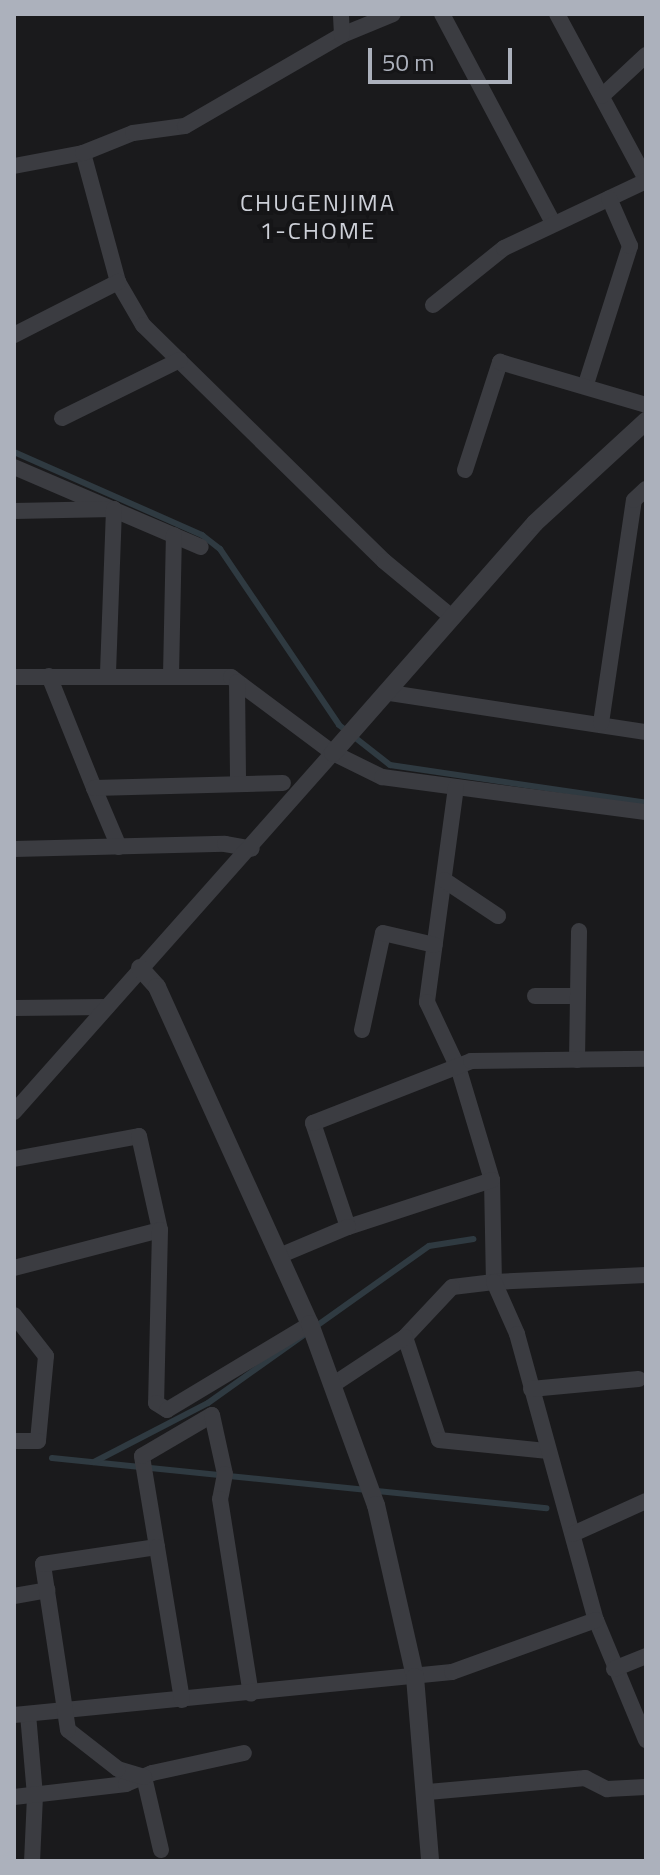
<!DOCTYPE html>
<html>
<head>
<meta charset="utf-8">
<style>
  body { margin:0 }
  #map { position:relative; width:660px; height:1875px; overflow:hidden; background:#1a1a1c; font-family:"Titillium Web",sans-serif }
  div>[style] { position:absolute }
  .stream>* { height:6px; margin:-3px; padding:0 3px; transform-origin:3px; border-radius:3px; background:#2f3a41 }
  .minor>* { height:16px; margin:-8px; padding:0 8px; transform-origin:8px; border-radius:8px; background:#3b3c41 }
  .tertiary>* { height:18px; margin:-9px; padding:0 9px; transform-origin:9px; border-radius:9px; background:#3b3c41 }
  span { translate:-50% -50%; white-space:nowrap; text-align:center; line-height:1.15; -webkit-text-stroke:8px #151517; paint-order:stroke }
  .neighbourhood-label { font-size:24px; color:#cdd0d8; letter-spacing:2px }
  .frame { position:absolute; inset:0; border:16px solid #acb1bc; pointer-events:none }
  .scale { position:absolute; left:368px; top:48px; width:144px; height:36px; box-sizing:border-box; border:4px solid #acb1bc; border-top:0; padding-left:10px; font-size:24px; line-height:28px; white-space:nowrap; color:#acb1bc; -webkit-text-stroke:6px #151517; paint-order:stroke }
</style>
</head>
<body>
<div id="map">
  <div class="stream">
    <div style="left:14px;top:452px;width:206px;rotate:23.8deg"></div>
    <div style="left:202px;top:535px;width:23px;rotate:38deg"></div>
    <div style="left:220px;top:549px;width:212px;rotate:55.9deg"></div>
    <div style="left:339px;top:725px;width:65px;rotate:38.1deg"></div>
    <div style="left:390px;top:765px;width:259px;rotate:8.4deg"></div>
    <div style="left:52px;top:1458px;width:497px;rotate:5.8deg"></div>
    <div style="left:94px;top:1462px;width:128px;rotate:-27.4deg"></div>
    <div style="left:208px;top:1403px;width:271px;rotate:-35.4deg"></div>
    <div style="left:429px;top:1246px;width:45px;rotate:-9deg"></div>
  </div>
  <div class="minor">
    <div style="left:442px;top:14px;width:237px;rotate:62deg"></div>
    <div style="left:557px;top:14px;width:187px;rotate:61.7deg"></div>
    <div style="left:342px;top:35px;width:55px;rotate:-22.4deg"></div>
    <div style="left:602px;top:96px;width:60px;rotate:-43deg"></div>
    <div style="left:83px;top:153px;width:134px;rotate:74.8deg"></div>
    <div style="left:118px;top:282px;width:50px;rotate:59.8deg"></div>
    <div style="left:143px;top:325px;width:337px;rotate:44.4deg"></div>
    <div style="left:384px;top:561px;width:89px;rotate:39.6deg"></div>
    <div style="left:14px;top:166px;width:70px;rotate:-10.7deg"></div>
    <div style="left:83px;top:153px;width:54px;rotate:-21.8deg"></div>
    <div style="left:133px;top:133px;width:52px;rotate:-7.7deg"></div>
    <div style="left:185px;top:126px;width:181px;rotate:-30.1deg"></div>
    <div style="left:342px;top:35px;width:21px;rotate:-93deg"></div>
    <div style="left:433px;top:305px;width:91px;rotate:-38.8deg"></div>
    <div style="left:504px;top:248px;width:157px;rotate:-25.3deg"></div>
    <div style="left:14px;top:335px;width:117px;rotate:-27deg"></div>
    <div style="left:586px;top:384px;width:145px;rotate:-72.3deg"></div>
    <div style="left:630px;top:246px;width:52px;rotate:-113.6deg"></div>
    <div style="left:62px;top:418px;width:131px;rotate:-26.2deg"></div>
    <div style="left:14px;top:467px;width:203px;rotate:23.2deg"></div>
    <div style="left:465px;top:470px;width:114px;rotate:-72deg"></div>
    <div style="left:500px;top:362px;width:152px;rotate:16.4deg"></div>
    <div style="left:14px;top:511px;width:100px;rotate:-1.1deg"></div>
    <div style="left:114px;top:509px;width:167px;rotate:92.1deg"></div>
    <div style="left:171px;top:675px;width:140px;rotate:-88.8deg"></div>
    <div style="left:49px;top:676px;width:121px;rotate:68.1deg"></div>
    <div style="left:14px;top:677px;width:217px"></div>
    <div style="left:231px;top:677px;width:127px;rotate:36.7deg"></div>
    <div style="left:333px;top:753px;width:55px;rotate:26.1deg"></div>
    <div style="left:382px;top:777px;width:266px;rotate:7.6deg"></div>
    <div style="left:237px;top:682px;width:102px;rotate:89.4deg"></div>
    <div style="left:390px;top:693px;width:259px;rotate:8.7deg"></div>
    <div style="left:601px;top:723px;width:225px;rotate:-81.6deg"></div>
    <div style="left:634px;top:500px;width:16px;rotate:-43deg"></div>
    <div style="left:456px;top:787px;width:217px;rotate:97.7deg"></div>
    <div style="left:427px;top:1002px;width:75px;rotate:64.8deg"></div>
    <div style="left:459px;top:1070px;width:115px;rotate:73.3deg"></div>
    <div style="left:492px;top:1180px;width:102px;rotate:88.9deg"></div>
    <div style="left:494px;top:1282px;width:42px;rotate:173.2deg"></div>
    <div style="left:452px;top:1287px;width:69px;rotate:133.2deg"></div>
    <div style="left:405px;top:1337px;width:108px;rotate:71.7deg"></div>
    <div style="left:439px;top:1440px;width:110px;rotate:5.8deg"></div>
    <div style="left:119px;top:847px;width:64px;rotate:-113deg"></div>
    <div style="left:94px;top:788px;width:189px;rotate:-1.5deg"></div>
    <div style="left:14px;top:849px;width:211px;rotate:-1.4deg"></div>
    <div style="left:225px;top:844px;width:27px;rotate:10deg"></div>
    <div style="left:444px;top:880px;width:65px;rotate:33.7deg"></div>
    <div style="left:535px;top:996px;width:43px"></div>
    <div style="left:14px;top:1008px;width:93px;rotate:-0.6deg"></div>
    <div style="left:362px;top:1030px;width:99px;rotate:-77.8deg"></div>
    <div style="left:383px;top:933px;width:53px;rotate:13deg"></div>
    <div style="left:577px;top:1060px;width:129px;rotate:-89.1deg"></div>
    <div style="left:14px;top:1112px;width:480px;rotate:-48.4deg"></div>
    <div style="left:14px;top:1159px;width:127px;rotate:-10.4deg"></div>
    <div style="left:139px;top:1136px;width:96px;rotate:77.4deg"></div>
    <div style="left:160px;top:1230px;width:151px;rotate:165.4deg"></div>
    <div style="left:492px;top:1180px;width:151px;rotate:161.9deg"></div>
    <div style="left:348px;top:1227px;width:110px;rotate:-108.6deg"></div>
    <div style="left:313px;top:1123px;width:170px;rotate:-21.4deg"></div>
    <div style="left:471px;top:1061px;width:175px;rotate:-0.7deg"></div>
    <div style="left:160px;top:1230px;width:173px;rotate:91.3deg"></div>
    <div style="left:156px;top:1403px;width:13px;rotate:32deg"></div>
    <div style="left:167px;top:1410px;width:167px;rotate:-31deg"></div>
    <div style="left:279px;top:1256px;width:75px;rotate:-22.8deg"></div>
    <div style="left:646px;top:1275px;width:152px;rotate:177.4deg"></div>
    <div style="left:494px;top:1282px;width:57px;rotate:66.1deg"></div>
    <div style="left:517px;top:1334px;width:297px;rotate:74.6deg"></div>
    <div style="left:596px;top:1620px;width:130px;rotate:67.4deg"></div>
    <div style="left:14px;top:1315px;width:52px;rotate:52deg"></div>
    <div style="left:46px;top:1356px;width:85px;rotate:95.4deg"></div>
    <div style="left:38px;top:1441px;width:24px;rotate:180deg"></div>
    <div style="left:334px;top:1384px;width:85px;rotate:-33.5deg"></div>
    <div style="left:531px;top:1389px;width:108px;rotate:-5.3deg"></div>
    <div style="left:573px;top:1534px;width:80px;rotate:-24.3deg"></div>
    <div style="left:157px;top:1547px;width:92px;rotate:-99.4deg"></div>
    <div style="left:142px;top:1456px;width:81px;rotate:-30.4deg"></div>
    <div style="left:212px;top:1415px;width:60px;rotate:77.6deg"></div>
    <div style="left:225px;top:1474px;width:25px;rotate:101deg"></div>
    <div style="left:220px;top:1499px;width:197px;rotate:81deg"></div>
    <div style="left:14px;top:1596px;width:34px;rotate:-10deg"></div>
    <div style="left:614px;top:1669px;width:35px;rotate:-22deg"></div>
    <div style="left:28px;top:1714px;width:82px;rotate:85.1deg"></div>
    <div style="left:35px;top:1796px;width:65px;rotate:92.6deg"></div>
    <div style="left:14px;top:1715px;width:440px;rotate:-5.6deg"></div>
    <div style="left:452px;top:1672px;width:153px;rotate:-19.9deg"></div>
    <div style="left:428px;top:1792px;width:158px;rotate:-5.1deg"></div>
    <div style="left:585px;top:1778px;width:25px;rotate:27deg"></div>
    <div style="left:607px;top:1789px;width:39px;rotate:-3deg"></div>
    <div style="left:14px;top:1797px;width:113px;rotate:-6.6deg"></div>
    <div style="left:126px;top:1784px;width:28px;rotate:-23deg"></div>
    <div style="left:152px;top:1773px;width:94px;rotate:-12.3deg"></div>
    <div style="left:161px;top:1850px;width:75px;rotate:-103.1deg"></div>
    <div style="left:144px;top:1777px;width:27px;rotate:-163deg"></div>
    <div style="left:118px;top:1769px;width:63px;rotate:-142deg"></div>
    <div style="left:68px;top:1730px;width:168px;rotate:-98.6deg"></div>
    <div style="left:43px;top:1564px;width:115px;rotate:-8.5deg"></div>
    <div style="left:157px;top:1547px;width:155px;rotate:80.7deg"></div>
  </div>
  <div class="tertiary">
    <div style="left:333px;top:753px;width:306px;rotate:-48.7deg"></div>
    <div style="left:535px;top:523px;width:151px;rotate:-42.6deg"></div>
    <div style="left:140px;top:968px;width:25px;rotate:48deg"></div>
    <div style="left:157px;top:987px;width:370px;rotate:65.6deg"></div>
    <div style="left:310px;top:1324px;width:193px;rotate:70deg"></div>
    <div style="left:376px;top:1505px;width:176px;rotate:77.2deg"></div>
    <div style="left:415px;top:1677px;width:185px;rotate:85.3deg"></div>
  </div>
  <div class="neighbourhood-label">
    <span style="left:318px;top:217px">CHUGENJIMA<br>1-CHOME</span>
  </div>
  <div class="frame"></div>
  <div class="scale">50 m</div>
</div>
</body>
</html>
